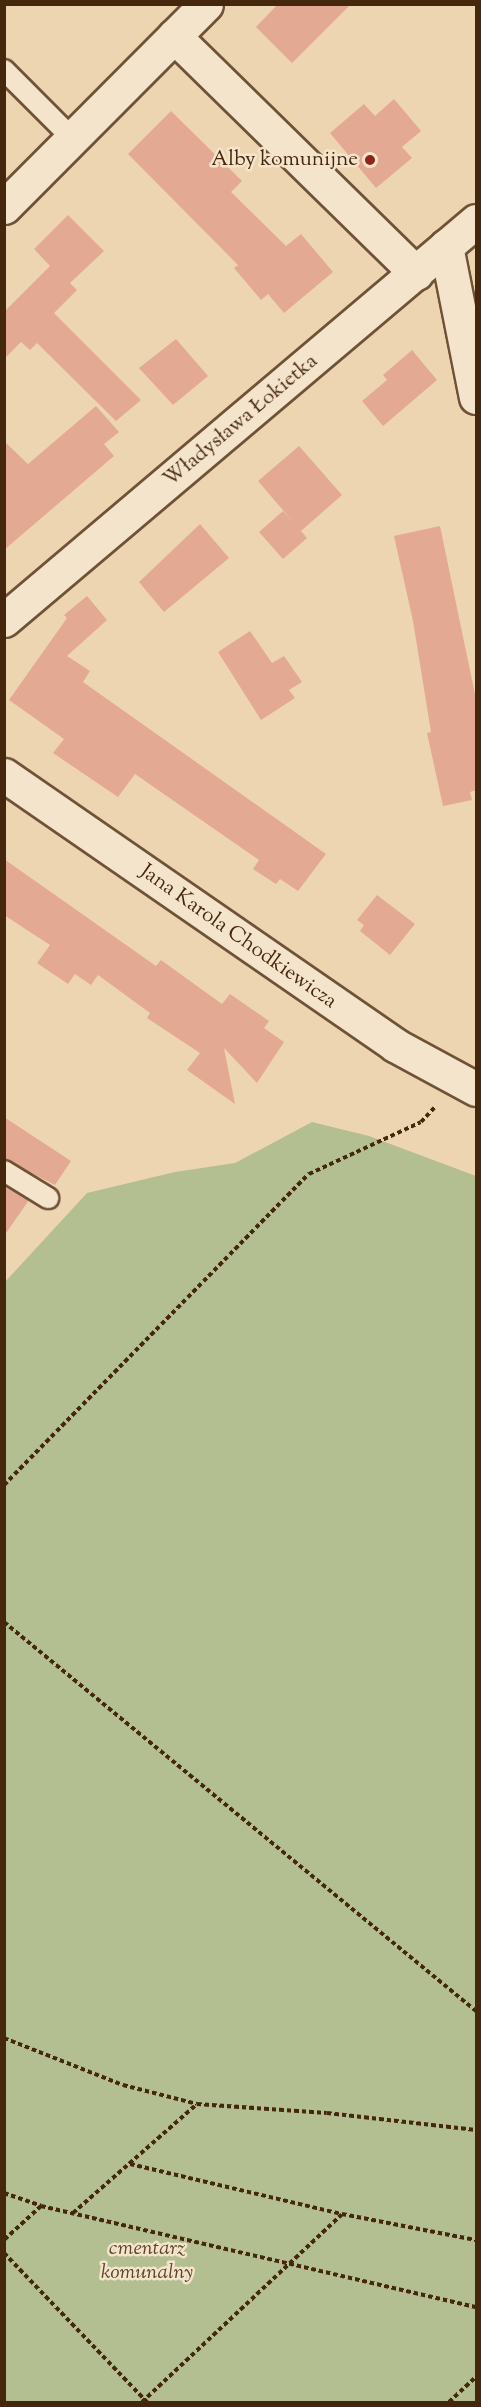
<!DOCTYPE html>
<html>
<head>
<meta charset="utf-8">
<style>
  body { margin:0 }
  #map { position:relative; width:481px; height:2407px; overflow:hidden; background:#eed5b1; font-family:"Sorts Mill Goudy",serif }
  div>[style] { position:absolute }
  .green>* { inset:0; background:#b3be91 }
  .building>* { inset:0; background:#e4a993 }
  .path>* { height:4px; margin-top:-2px; transform-origin:0; background:repeating-linear-gradient(90deg,#45270e 0 4.5px,transparent 0 7.5px) }
  .roads { filter:drop-shadow(2px 0 #6f5237) drop-shadow(-2px 0 #6f5237) drop-shadow(0 2px #6f5237) drop-shadow(0 -2px #6f5237) }
  .lane>* { height:20px; margin:-10px; padding:0 10px; transform-origin:10px; border-radius:10px; background:#f4e4cc }
  .street>* { height:33px; margin:-16.5px; padding:0 16.5px; transform-origin:16.5px; border-radius:16.5px; background:#f4e4cc }
  .dots>* { width:16px; height:16px; translate:-50% -50%; box-sizing:border-box; border:3px solid #f4e4cc; border-radius:50% }
  span { translate:-50% -50%; white-space:nowrap; text-align:center; line-height:1.15; -webkit-text-stroke:5px #f4e4cc; paint-order:stroke }
  .poi-label { font-size:21px; color:#45270e }
  .right { translate:-100% -50%; text-align:right }
  .street-label { font-size:21px; color:#45270e }
  .park-label { font-size:21px; color:#5b4528; font-style:italic }
  .frame { position:absolute; inset:0; border:6px solid #45270e; pointer-events:none }
</style>
</head>
<body>
<div id="map">
  <div class="green">
    <div style="clip-path:polygon(312px 1122px,369px 1136px,476px 1176px,476px 2402px,5px 2402px,5px 1282px,87px 1193px,175px 1172px,235px 1163px)"></div>
  </div>
  <div class="building">
    <div style="clip-path:polygon(278px 4px,351px 4px,292px 63px,256px 27px)"></div>
    <div style="clip-path:polygon(394px 99px,421px 131px,402px 147px,412px 158px,376px 188px,330px 133px,364px 104px,375px 116px)"></div>
    <div style="clip-path:polygon(171px 111px,242px 181px,231px 192px,286px 246px,301px 234px,333px 272px,284px 313px,268px 294px,261px 300px,234px 268px,238px 265px,128px 154px)"></div>
    <div style="clip-path:polygon(68px 215px,104px 251px,70px 283px,77px 290px,54px 313px,141px 400px,116px 421px,37px 343px,30px 350px,21px 342px,4px 359px,4px 312px,50px 266px,34px 249px)"></div>
    <div style="clip-path:polygon(176px 339px,208px 376px,173px 405px,139px 368px)"></div>
    <div style="clip-path:polygon(412px 350px,437px 380px,383px 426px,362px 401px,387px 380px,383px 375px)"></div>
    <div style="clip-path:polygon(96px 406px,119px 432px,104px 444px,114px 456px,4px 550px,4px 441px,28px 464px)"></div>
    <div style="clip-path:polygon(299px 446px,342px 495px,301px 531px,307px 538px,283px 559px,259px 532px,283px 511px,294px 523px,258px 481px)"></div>
    <div style="clip-path:polygon(200px 524px,229px 558px,164px 612px,139px 582px)"></div>
    <div style="clip-path:polygon(440px 526px,477px 704px,477px 790px,470px 792px,472px 800px,443px 806px,427px 733px,431px 732px,413px 621px,394px 536px)"></div>
    <div style="clip-path:polygon(87px 596px,107px 620px,67px 656px,90px 671px,83px 682px,326px 854px,298px 891px,280px 879px,276px 884px,253px 869px,259px 860px,135px 774px,118px 797px,53px 753px,64px 739px,9px 700px,67px 618px,64px 615px)"></div>
    <div style="clip-path:polygon(250px 631px,272px 663px,284px 656px,302px 682px,289px 690px,295px 698px,261px 720px,218px 652px)"></div>
    <div style="clip-path:polygon(4px 859px,156px 966px,161px 960px,222px 1004px,230px 994px,269px 1021px,264px 1028px,284px 1042px,257px 1083px,224px 1048px,235px 1104px,187px 1070px,200px 1053px,147px 1018px,150px 1013px,98px 975px,91px 985px,75px 974px,68px 984px,37px 963px,50px 945px,4px 915px)"></div>
    <div style="clip-path:polygon(377px 895px,415px 924px,390px 955px,360px 931px,364px 925px,357px 920px)"></div>
    <div style="clip-path:polygon(4px 1117px,71px 1161px,55px 1185px,4px 1159px)"></div>
    <div style="clip-path:polygon(4px 1185px,29px 1200px,4px 1236px)"></div>
  </div>
  <div class="path">
    <div style="left:4px;top:1485px;width:436px;rotate:-45.6deg"></div>
    <div style="left:309px;top:1174px;width:123px;rotate:-24.9deg"></div>
    <div style="left:421px;top:1122px;width:22px;rotate:-47deg"></div>
    <div style="left:4px;top:1622px;width:612px;rotate:39.49deg"></div>
    <div style="left:4px;top:2038px;width:128px;rotate:21.6deg"></div>
    <div style="left:123px;top:2085px;width:76px;rotate:14.4deg"></div>
    <div style="left:197px;top:2104px;width:130px;rotate:4deg"></div>
    <div style="left:327px;top:2113px;width:150px;rotate:6.5deg"></div>
    <div style="left:130px;top:2164px;width:218px;rotate:13.3deg"></div>
    <div style="left:342px;top:2214px;width:136px;rotate:11deg"></div>
    <div style="left:4px;top:2193px;width:39px;rotate:19deg"></div>
    <div style="left:41px;top:2206px;width:50px;rotate:137.4deg"></div>
    <div style="left:41px;top:2206px;width:447px;rotate:13.1deg"></div>
    <div style="left:73px;top:2213px;width:165px;rotate:-41.3deg"></div>
    <div style="left:4px;top:2253px;width:207px;rotate:46.2deg"></div>
    <div style="left:142px;top:2402px;width:274px;rotate:-43.2deg"></div>
    <div style="left:449px;top:2402px;width:37px;rotate:-43deg"></div>
  </div>
  <div class="roads">
    <div class="lane">
      <div style="left:4px;top:70px;width:96px;rotate:45deg"></div>
      <div style="left:4px;top:1171px;width:52px;rotate:31.5deg"></div>
    </div>
    <div class="street">
      <div style="left:174px;top:36px;width:339px;rotate:44.4deg"></div>
      <div style="left:4px;top:207px;width:286px;rotate:-45.1deg"></div>
      <div style="left:446px;top:246px;width:154px;rotate:78.8deg"></div>
      <div style="left:4px;top:620px;width:618px;rotate:-40.21deg"></div>
      <div style="left:4px;top:775px;width:475px;rotate:34.6deg"></div>
      <div style="left:395px;top:1045px;width:92px;rotate:28.5deg"></div>
    </div>
  </div>
  <div class="dots">
    <div style="left:370px;top:160px;background:#8f2418"></div>
  </div>
  <div class="poi-label">
    <span class="right" style="left:358px;top:160px">Alby komunijne</span>
  </div>
  <div class="street-label">
    <span style="left:241px;top:421px;rotate:-40deg">Władysława Łokietka</span>
    <span style="left:238px;top:937px;rotate:35deg">Jana Karola Chodkiewicza</span>
  </div>
  <div class="park-label">
    <span style="left:147px;top:2261px">cmentarz<br>komunalny</span>
  </div>
  <div class="frame"></div>
</div>
</body>
</html>
